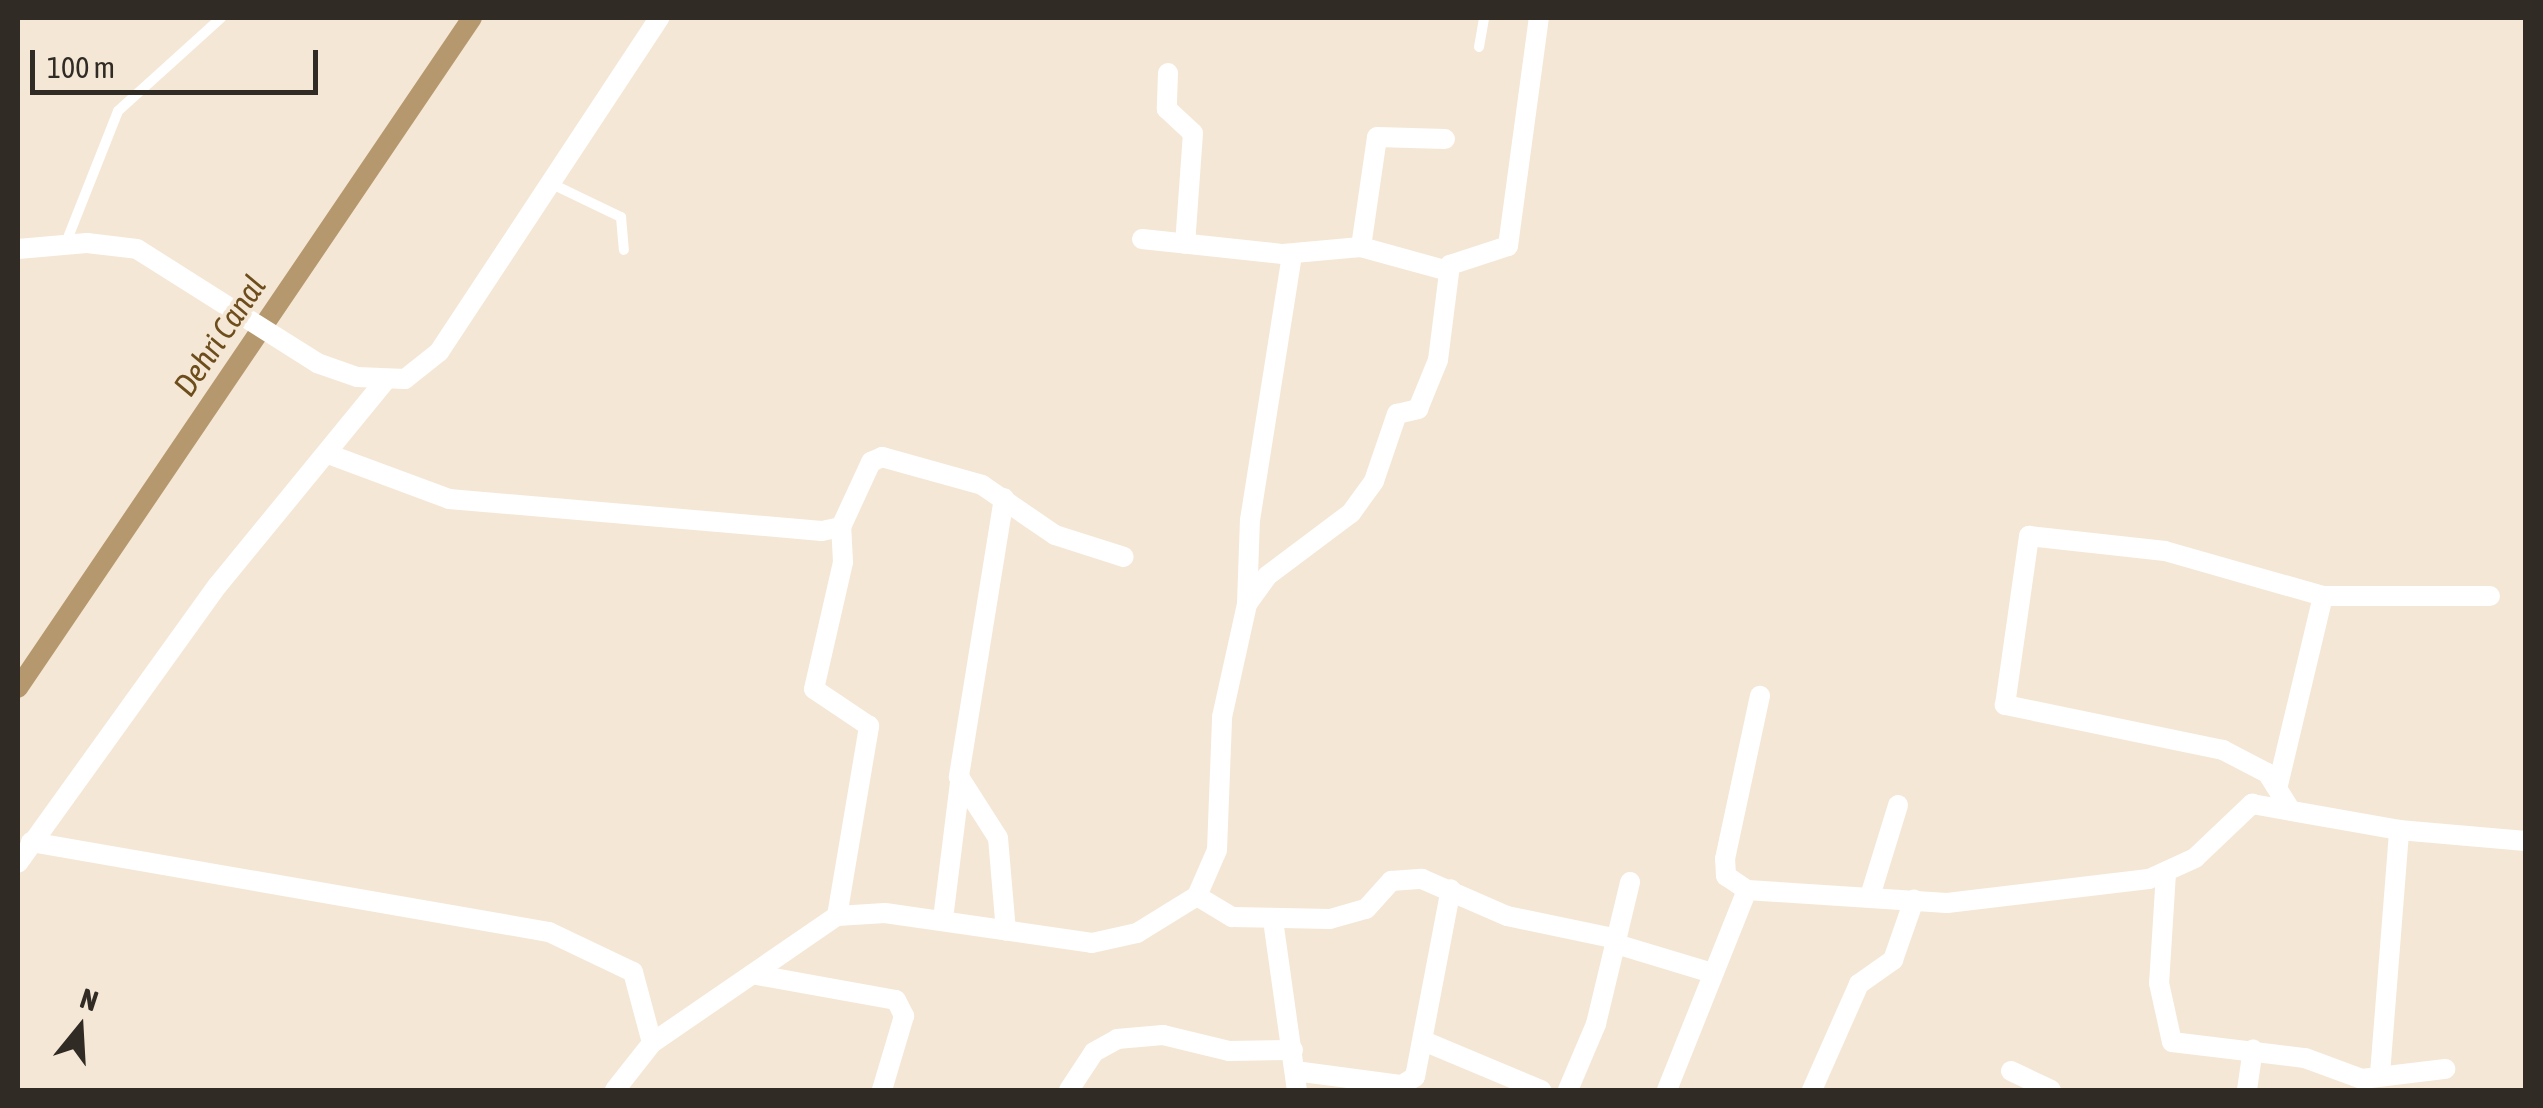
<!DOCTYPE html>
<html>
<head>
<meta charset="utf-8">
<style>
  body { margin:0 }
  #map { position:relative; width:2543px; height:1108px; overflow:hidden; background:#f5e7d5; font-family:"Asap Condensed",sans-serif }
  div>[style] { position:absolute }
  .canal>* { height:20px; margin:-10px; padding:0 10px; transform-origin:10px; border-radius:10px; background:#b6986e }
  .service>* { height:10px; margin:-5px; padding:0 5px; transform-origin:5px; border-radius:5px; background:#fff }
  .minor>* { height:20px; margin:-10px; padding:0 10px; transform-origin:10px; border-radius:10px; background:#fff }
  span { translate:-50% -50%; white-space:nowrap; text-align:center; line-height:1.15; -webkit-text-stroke:8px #f5e7d5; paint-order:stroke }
  .water-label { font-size:32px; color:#6d4d1c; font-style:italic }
  .frame { position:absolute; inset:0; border:20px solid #312b25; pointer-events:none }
  .north { position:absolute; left:30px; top:978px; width:100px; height:100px; -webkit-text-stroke:8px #f5e7d5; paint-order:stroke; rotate:18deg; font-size:28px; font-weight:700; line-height:40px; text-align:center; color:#312b25 }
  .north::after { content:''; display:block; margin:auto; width:35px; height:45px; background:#312b25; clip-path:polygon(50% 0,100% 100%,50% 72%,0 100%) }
  .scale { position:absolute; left:30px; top:50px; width:288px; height:45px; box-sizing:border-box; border:5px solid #312b25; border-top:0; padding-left:12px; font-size:30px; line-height:35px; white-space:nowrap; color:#312b25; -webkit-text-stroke:8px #f5e7d5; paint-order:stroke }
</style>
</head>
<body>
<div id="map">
  <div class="canal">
    <div style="left:18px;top:688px;width:809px;rotate:-55.88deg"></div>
  </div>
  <div class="service">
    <div style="left:1479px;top:47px;width:29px;rotate:-80deg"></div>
    <div style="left:550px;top:183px;width:79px;rotate:25.6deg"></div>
    <div style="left:621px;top:217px;width:33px;rotate:85deg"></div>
    <div style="left:65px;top:245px;width:144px;rotate:-68.4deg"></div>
    <div style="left:118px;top:111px;width:139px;rotate:-42.1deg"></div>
  </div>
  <div class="minor">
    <div style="left:1168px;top:73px;width:36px;rotate:92deg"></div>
    <div style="left:1167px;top:109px;width:35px;rotate:43deg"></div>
    <div style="left:1193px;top:133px;width:111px;rotate:94.1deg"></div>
    <div style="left:1142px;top:239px;width:142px;rotate:6.1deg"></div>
    <div style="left:1283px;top:254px;width:78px;rotate:-5.1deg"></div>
    <div style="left:1361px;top:247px;width:90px;rotate:15.4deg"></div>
    <div style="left:1361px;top:247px;width:111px;rotate:-81.7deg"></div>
    <div style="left:1377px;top:137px;width:68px;rotate:1.7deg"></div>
    <div style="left:18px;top:249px;width:69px;rotate:-5deg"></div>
    <div style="left:87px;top:243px;width:50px;rotate:6.8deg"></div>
    <div style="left:137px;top:249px;width:213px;rotate:32.3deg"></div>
    <div style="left:317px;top:363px;width:42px;rotate:19.3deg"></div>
    <div style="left:357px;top:377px;width:48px;rotate:2.4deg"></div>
    <div style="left:405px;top:379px;width:43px;rotate:-38.5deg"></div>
    <div style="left:439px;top:352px;width:400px;rotate:-56.6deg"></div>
    <div style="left:328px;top:454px;width:129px;rotate:20.4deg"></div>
    <div style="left:449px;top:499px;width:374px;rotate:4.9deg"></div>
    <div style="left:822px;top:531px;width:19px;rotate:-12deg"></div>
    <div style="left:841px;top:527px;width:72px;rotate:-65.2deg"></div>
    <div style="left:871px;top:462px;width:12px;rotate:-24deg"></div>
    <div style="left:882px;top:457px;width:104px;rotate:15.6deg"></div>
    <div style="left:982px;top:485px;width:88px;rotate:34.4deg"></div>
    <div style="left:1055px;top:535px;width:72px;rotate:17.7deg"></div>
    <div style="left:1004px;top:498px;width:283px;rotate:99.2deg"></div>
    <div style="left:959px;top:777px;width:72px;rotate:57.4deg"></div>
    <div style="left:998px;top:838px;width:93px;rotate:85.1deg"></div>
    <div style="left:1247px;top:604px;width:84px;rotate:-88deg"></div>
    <div style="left:1250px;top:520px;width:269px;rotate:-81deg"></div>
    <div style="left:2278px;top:785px;width:194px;rotate:-76.6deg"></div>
    <div style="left:2288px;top:806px;width:39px;rotate:-122deg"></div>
    <div style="left:2267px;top:773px;width:50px;rotate:-152.4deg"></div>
    <div style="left:2223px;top:750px;width:223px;rotate:-168.3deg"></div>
    <div style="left:2005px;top:705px;width:171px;rotate:-81.9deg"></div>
    <div style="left:2029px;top:536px;width:137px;rotate:6.3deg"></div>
    <div style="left:2165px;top:551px;width:164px;rotate:15.9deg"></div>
    <div style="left:2323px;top:596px;width:167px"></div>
    <div style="left:31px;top:842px;width:526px;rotate:9.86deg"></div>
    <div style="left:549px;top:932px;width:93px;rotate:25.5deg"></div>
    <div style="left:633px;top:972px;width:73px;rotate:75deg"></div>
    <div style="left:18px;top:863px;width:342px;rotate:-54.3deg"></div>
    <div style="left:218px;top:585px;width:264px;rotate:-50.7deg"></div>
    <div style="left:2166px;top:873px;width:110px;rotate:93.6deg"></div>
    <div style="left:2159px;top:983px;width:60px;rotate:77.6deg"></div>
    <div style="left:2172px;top:1042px;width:134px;rotate:6.9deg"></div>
    <div style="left:2305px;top:1058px;width:61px;rotate:20.2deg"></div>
    <div style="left:2362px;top:1079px;width:84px;rotate:-6.9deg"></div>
    <div style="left:1747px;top:890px;width:25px;rotate:-146deg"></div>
    <div style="left:1726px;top:876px;width:17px;rotate:-93deg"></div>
    <div style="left:1725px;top:859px;width:167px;rotate:-77.9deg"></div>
    <div style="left:1871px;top:893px;width:92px;rotate:-72.9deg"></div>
    <div style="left:1197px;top:896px;width:41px;rotate:31deg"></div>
    <div style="left:1232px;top:917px;width:98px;rotate:1.2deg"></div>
    <div style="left:1330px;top:919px;width:37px;rotate:-16deg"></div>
    <div style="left:1366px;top:909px;width:38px;rotate:-48deg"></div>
    <div style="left:1391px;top:881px;width:31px;rotate:-4deg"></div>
    <div style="left:1422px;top:879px;width:93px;rotate:23.5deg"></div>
    <div style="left:1507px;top:916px;width:112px;rotate:11.8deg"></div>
    <div style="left:837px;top:916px;width:193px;rotate:-80.4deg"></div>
    <div style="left:869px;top:726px;width:66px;rotate:-146.1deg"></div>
    <div style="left:814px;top:689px;width:130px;rotate:-77.1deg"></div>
    <div style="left:843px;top:562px;width:35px;rotate:-93deg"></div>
    <div style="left:943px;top:919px;width:138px;rotate:-82.9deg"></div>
    <div style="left:1273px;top:920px;width:172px;rotate:82deg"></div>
    <div style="left:1616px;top:944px;width:100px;rotate:16.8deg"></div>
    <div style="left:757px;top:975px;width:141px;rotate:10.2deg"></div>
    <div style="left:896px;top:1000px;width:18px;rotate:63deg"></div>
    <div style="left:904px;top:1016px;width:77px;rotate:106.6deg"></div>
    <div style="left:1426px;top:1042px;width:125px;rotate:22.7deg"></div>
    <div style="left:1295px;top:1071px;width:108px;rotate:7.5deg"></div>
    <div style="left:1402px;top:1085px;width:15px;rotate:-32deg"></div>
    <div style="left:1415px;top:1077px;width:191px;rotate:-79.2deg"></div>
    <div style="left:2011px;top:1071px;width:44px;rotate:25.4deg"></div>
    <div style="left:2380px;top:1074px;width:245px;rotate:-85.5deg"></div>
    <div style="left:615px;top:1090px;width:60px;rotate:-51.8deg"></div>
    <div style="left:652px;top:1043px;width:224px;rotate:-34.5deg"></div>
    <div style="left:837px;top:916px;width:48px;rotate:-3.6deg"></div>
    <div style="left:885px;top:913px;width:209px;rotate:8.2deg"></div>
    <div style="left:1092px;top:943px;width:46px;rotate:-12.5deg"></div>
    <div style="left:1137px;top:933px;width:70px;rotate:-31.7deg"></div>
    <div style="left:1197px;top:896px;width:50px;rotate:-66.5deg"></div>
    <div style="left:1217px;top:850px;width:133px;rotate:-87.8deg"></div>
    <div style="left:1222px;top:717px;width:116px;rotate:-77.5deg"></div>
    <div style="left:1247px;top:604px;width:34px;rotate:-54deg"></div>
    <div style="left:1267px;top:576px;width:105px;rotate:-36.9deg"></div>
    <div style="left:1351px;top:513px;width:39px;rotate:-54deg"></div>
    <div style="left:1374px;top:481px;width:71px;rotate:-71.1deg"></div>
    <div style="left:1397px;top:414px;width:22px;rotate:-13deg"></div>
    <div style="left:1418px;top:409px;width:53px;rotate:-67.8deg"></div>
    <div style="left:1438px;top:360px;width:96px;rotate:-82.8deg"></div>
    <div style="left:1450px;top:265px;width:61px;rotate:-18.1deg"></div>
    <div style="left:1508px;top:246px;width:230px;rotate:-82.3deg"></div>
    <div style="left:1069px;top:1090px;width:45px;rotate:-56.7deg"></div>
    <div style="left:1094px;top:1052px;width:26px;rotate:-29deg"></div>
    <div style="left:1117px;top:1039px;width:46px;rotate:-5deg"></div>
    <div style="left:1163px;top:1035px;width:68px;rotate:13.6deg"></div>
    <div style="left:1229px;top:1051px;width:64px;rotate:-0.9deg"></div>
    <div style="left:1568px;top:1090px;width:72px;rotate:-67deg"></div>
    <div style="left:1596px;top:1024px;width:146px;rotate:-76.5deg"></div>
    <div style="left:1667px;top:1090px;width:215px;rotate:-68.2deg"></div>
    <div style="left:1747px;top:890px;width:200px;rotate:3.7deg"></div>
    <div style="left:1947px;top:903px;width:203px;rotate:-6.8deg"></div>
    <div style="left:2149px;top:879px;width:51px;rotate:-24.5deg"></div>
    <div style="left:2195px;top:858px;width:79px;rotate:-43.5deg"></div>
    <div style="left:2252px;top:804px;width:149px;rotate:10deg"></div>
    <div style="left:2399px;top:830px;width:127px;rotate:5deg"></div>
    <div style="left:1812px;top:1090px;width:116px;rotate:-66.1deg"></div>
    <div style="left:1859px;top:984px;width:42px;rotate:-35.2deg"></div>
    <div style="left:1893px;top:960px;width:64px;rotate:-70.7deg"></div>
    <div style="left:2247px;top:1090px;width:41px;rotate:-81.7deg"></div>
  </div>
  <div class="water-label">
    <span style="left:220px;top:336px;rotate:-56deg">Dehri Canal</span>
  </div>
  <div class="frame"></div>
  <div class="north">N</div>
  <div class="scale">100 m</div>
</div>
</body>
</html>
